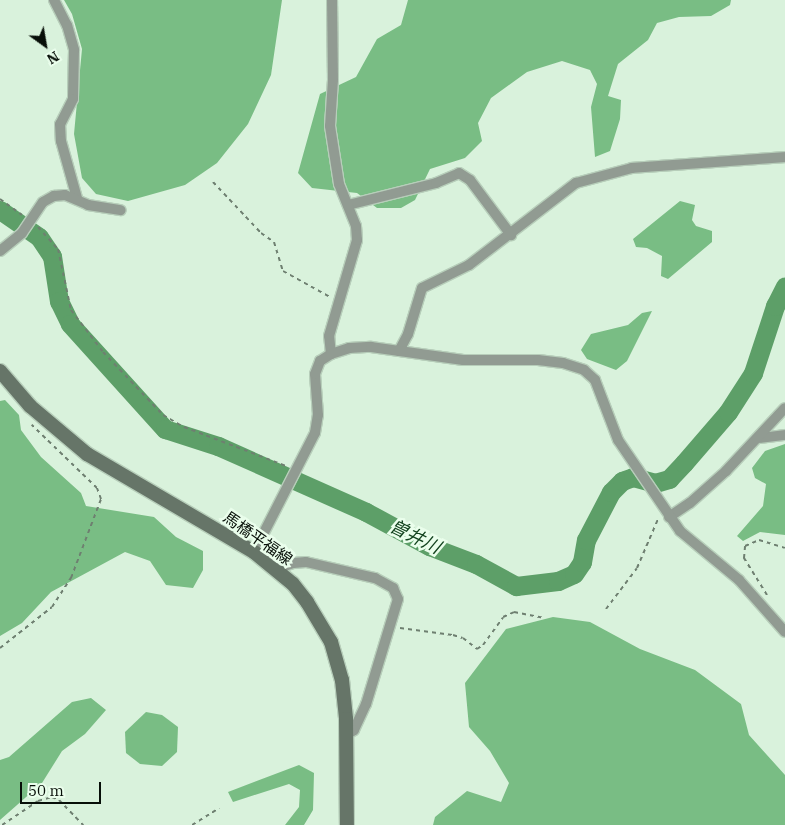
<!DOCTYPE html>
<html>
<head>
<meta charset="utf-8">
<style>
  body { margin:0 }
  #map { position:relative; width:785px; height:825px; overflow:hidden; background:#d9f2dc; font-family:"IBM Plex Serif","Noto Sans JP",serif }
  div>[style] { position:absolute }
  .forest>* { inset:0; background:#79bd84 }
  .river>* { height:19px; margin:-9.5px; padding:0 9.5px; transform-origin:9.5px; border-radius:9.5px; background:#5d9f68 }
  .path>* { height:2px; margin-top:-1px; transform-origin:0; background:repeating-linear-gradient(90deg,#6e7f70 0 4px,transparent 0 8px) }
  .roads { filter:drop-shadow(1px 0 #b7ceba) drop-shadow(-1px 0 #b7ceba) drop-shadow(0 1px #b7ceba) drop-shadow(0 -1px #b7ceba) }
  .minor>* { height:10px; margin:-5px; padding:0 5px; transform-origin:5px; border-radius:5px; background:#919b92 }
  .secondary>* { height:14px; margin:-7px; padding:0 7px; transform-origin:7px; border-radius:7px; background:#667568 }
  span { translate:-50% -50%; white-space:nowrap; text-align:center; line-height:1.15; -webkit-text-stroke:5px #eafeec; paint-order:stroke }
  .street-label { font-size:16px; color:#070f08 }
  .water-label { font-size:18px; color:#12431e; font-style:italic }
  .north { position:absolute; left:20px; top:20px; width:50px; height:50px; -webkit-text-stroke:4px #eafeec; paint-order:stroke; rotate:148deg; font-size:14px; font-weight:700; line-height:20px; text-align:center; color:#070f08 }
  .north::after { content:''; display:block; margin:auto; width:18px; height:22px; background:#070f08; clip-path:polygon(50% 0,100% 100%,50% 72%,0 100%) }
  .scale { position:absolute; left:20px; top:782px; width:81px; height:22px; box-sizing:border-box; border:2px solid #070f08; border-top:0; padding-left:6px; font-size:15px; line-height:18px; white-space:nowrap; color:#070f08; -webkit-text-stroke:4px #eafeec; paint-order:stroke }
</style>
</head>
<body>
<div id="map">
  <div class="forest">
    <div style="clip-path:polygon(64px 0,282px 0,271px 75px,248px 124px,217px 163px,185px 185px,128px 201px,96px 194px,82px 178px,74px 134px,82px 49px,72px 14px)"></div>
    <div style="clip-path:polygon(408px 0,731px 0,730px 5px,711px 16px,679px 17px,657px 23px,648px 40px,618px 64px,608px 96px,621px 100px,620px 119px,610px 151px,595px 157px,591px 107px,597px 84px,590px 70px,562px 61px,527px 72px,491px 98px,478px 123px,482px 141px,465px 158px,430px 169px,415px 200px,401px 208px,377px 208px,357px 193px,312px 188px,298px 173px,320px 94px,356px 77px,377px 39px,401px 25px)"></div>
    <div style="clip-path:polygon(680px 201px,695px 205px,692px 220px,696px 226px,712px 231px,712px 242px,668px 279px,661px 276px,662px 256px,647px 248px,636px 247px,633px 239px)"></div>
    <div style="clip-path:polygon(652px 311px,627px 361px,616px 370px,587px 359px,581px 350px,591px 334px,628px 325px,642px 313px)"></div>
    <div style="clip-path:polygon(5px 400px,19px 415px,21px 430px,41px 457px,81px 493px,86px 506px,154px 517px,176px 537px,203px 551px,203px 570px,193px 588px,166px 585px,150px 561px,125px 552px,51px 592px,22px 623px,0 636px,0 401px)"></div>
    <div style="clip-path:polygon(785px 444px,785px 535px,760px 532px,743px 541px,737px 536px,763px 506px,766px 484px,755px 478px,752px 468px,765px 451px)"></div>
    <div style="clip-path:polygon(553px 617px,590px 622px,640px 649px,695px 670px,741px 704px,749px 735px,785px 775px,785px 825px,433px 825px,435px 817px,467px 791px,501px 802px,509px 783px,490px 751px,469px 727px,465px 683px,506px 629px)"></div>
    <div style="clip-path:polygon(91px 698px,106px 710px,85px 734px,62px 751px,42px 783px,0 820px,0 760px,9px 757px,72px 702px)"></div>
    <div style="clip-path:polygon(146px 712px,162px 715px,178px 727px,177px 752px,162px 766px,140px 764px,126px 753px,125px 732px)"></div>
    <div style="clip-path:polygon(299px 765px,314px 773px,313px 810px,304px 825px,285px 825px,299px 807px,300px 790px,289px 784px,233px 802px,228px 792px)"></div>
  </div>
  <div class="river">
    <div style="left:0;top:210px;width:47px;rotate:34.7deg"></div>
    <div style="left:39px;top:237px;width:23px;rotate:56deg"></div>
    <div style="left:52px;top:256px;width:46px;rotate:81.2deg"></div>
    <div style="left:59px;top:301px;width:25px;rotate:64deg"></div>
    <div style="left:70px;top:324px;width:142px;rotate:47.9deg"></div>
    <div style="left:165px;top:429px;width:56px;rotate:17.8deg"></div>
    <div style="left:218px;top:446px;width:162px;rotate:24deg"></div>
    <div style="left:366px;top:512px;width:72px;rotate:28.4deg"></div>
    <div style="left:429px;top:546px;width:50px;rotate:21deg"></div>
    <div style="left:476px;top:564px;width:46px;rotate:28.8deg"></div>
    <div style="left:516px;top:586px;width:42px;rotate:-6.8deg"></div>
    <div style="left:558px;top:581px;width:17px;rotate:-24deg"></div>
    <div style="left:574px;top:574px;width:14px;rotate:-56deg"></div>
    <div style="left:582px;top:562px;width:22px;rotate:-80deg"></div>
    <div style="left:586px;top:540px;width:54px;rotate:-62.5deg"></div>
    <div style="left:611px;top:492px;width:16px;rotate:-45deg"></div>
    <div style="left:622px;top:481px;width:12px;rotate:-20deg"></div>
    <div style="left:633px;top:477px;width:23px;rotate:15deg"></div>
    <div style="left:655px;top:483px;width:15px;rotate:-16deg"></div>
    <div style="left:669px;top:479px;width:22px;rotate:-47deg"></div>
    <div style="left:684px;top:463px;width:67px;rotate:-49.2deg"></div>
    <div style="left:728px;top:412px;width:46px;rotate:-57.3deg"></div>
    <div style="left:753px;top:373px;width:71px;rotate:-71.8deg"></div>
    <div style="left:775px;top:306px;width:22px;rotate:-63deg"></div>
  </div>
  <div class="path">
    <div style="left:213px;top:182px;width:70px;rotate:46.7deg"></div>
    <div style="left:261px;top:233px;width:16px;rotate:35deg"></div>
    <div style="left:274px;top:242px;width:30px;rotate:73deg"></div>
    <div style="left:283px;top:271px;width:54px;rotate:29deg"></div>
    <div style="left:0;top:199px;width:27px;rotate:36deg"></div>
    <div style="left:38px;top:227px;width:30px;rotate:48deg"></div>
    <div style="left:58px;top:249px;width:62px;rotate:78deg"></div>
    <div style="left:71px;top:310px;width:53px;rotate:52.7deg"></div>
    <div style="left:103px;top:352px;width:87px;rotate:46.4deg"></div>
    <div style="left:163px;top:415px;width:24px;rotate:30deg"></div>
    <div style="left:184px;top:427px;width:109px;rotate:20.9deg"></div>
    <div style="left:767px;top:595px;width:44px;rotate:-121.9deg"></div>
    <div style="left:744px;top:558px;width:12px;rotate:-85deg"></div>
    <div style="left:745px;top:546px;width:15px;rotate:-23deg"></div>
    <div style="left:759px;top:540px;width:27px;rotate:17deg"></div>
    <div style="left:606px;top:609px;width:51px;rotate:-52.9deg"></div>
    <div style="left:637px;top:568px;width:53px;rotate:-66.8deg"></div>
    <div style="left:400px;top:628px;width:53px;rotate:7.5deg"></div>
    <div style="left:453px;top:635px;width:10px;rotate:17deg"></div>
    <div style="left:463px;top:638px;width:18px;rotate:38deg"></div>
    <div style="left:477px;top:649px;width:7px;rotate:-34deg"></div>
    <div style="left:483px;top:645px;width:34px;rotate:-54deg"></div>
    <div style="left:503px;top:617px;width:12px;rotate:-24deg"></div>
    <div style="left:514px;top:612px;width:31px;rotate:11deg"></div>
    <div style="left:0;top:648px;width:66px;rotate:-38.3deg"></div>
    <div style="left:52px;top:607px;width:35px;rotate:-57deg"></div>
    <div style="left:71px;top:578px;width:85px;rotate:-69.2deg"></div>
    <div style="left:101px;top:499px;width:12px;rotate:-110deg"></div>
    <div style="left:97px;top:488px;width:91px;rotate:-135.9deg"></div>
    <div style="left:2px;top:825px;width:43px;rotate:-33.7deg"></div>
    <div style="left:38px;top:801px;width:15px;rotate:-16deg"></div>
    <div style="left:52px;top:797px;width:8px;rotate:23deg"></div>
    <div style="left:59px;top:800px;width:35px;rotate:46deg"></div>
    <div style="left:192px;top:825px;width:32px;rotate:-32deg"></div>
  </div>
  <div class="roads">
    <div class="minor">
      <div style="left:54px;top:0;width:28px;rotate:63deg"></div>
      <div style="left:67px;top:25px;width:26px;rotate:74deg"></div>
      <div style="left:74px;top:50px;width:49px;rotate:91.2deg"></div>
      <div style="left:73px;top:99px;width:28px;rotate:117deg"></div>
      <div style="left:60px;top:124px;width:17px;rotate:87deg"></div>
      <div style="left:61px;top:141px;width:59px;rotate:74.3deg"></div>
      <div style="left:348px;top:205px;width:91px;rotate:-14deg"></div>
      <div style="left:436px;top:183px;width:25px;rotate:-23deg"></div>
      <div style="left:459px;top:173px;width:13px;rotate:32deg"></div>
      <div style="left:470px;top:180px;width:69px;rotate:53.3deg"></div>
      <div style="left:0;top:251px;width:28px;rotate:-39deg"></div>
      <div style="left:22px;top:233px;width:37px;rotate:-56deg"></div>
      <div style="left:43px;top:202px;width:13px;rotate:-29deg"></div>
      <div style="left:54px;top:196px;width:11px;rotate:-5deg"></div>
      <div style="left:65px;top:195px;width:25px;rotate:23deg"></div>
      <div style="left:88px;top:205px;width:33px;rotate:9deg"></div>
      <div style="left:399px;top:351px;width:19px;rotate:-62deg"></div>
      <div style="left:408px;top:334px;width:48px;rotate:-73.1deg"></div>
      <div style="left:422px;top:288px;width:52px;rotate:-26.1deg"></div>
      <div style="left:469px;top:265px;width:135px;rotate:-37.5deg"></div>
      <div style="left:576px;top:183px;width:58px;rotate:-15deg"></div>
      <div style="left:632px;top:168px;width:153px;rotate:-4.1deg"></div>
      <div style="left:331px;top:354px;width:18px;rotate:-96deg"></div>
      <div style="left:329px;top:336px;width:100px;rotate:-73.7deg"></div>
      <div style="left:357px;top:240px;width:14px;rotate:-94deg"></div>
      <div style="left:356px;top:226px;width:45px;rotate:-112deg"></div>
      <div style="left:339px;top:184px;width:59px;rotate:-98.8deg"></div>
      <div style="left:330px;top:126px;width:46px;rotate:-86.3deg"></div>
      <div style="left:333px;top:80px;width:80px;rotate:-90.7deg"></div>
      <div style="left:760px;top:438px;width:25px;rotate:-7deg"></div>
      <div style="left:669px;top:517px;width:25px;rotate:-34deg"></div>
      <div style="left:690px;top:503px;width:48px;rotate:-41.6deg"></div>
      <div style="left:726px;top:471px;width:86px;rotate:-46.9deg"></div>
      <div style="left:254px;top:552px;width:134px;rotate:-62.9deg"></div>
      <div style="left:315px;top:433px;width:18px;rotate:-81deg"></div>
      <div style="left:318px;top:415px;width:41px;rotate:-94.2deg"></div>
      <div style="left:315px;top:374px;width:14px;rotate:-69deg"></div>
      <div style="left:320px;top:361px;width:13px;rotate:-32deg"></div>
      <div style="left:331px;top:354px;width:19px;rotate:-18deg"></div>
      <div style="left:349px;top:348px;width:22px;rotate:-3deg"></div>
      <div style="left:371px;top:347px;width:93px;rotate:8deg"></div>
      <div style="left:463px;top:360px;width:75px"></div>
      <div style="left:538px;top:360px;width:25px;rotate:7deg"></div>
      <div style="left:563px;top:363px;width:22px;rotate:18deg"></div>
      <div style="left:584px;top:370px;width:15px;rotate:42deg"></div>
      <div style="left:595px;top:380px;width:64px;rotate:69deg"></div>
      <div style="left:618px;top:440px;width:110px;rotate:55.7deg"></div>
      <div style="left:680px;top:531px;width:77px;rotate:39.7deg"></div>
      <div style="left:739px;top:580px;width:69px;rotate:48.5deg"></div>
      <div style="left:276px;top:569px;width:18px;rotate:-19deg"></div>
      <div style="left:293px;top:563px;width:13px;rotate:-4deg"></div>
      <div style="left:306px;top:562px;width:71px;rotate:13.1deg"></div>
      <div style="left:375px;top:578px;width:21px;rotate:29deg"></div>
      <div style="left:393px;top:588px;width:12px;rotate:66deg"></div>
      <div style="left:398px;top:599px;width:110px;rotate:106.9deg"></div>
      <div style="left:366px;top:704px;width:29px;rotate:115deg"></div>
      <div style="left:354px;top:730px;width:9px;rotate:148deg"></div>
    </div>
    <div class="secondary">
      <div style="left:0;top:371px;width:46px;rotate:49.4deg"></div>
      <div style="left:30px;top:406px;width:75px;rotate:40.1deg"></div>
      <div style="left:87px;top:454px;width:194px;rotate:30.4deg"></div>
      <div style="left:254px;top:552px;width:50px;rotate:39.4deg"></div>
      <div style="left:293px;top:584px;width:23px;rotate:52deg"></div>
      <div style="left:307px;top:602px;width:47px;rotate:59deg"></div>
      <div style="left:331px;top:642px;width:40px;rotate:74deg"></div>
      <div style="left:342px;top:680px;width:39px;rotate:84deg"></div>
      <div style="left:346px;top:719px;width:106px;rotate:89.5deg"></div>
    </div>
  </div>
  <div class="street-label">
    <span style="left:258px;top:538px;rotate:35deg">馬橋平福線</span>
  </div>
  <div class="water-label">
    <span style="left:415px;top:537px;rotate:26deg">曽井川</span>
  </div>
  <div class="north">N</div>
  <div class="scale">50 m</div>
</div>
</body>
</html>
